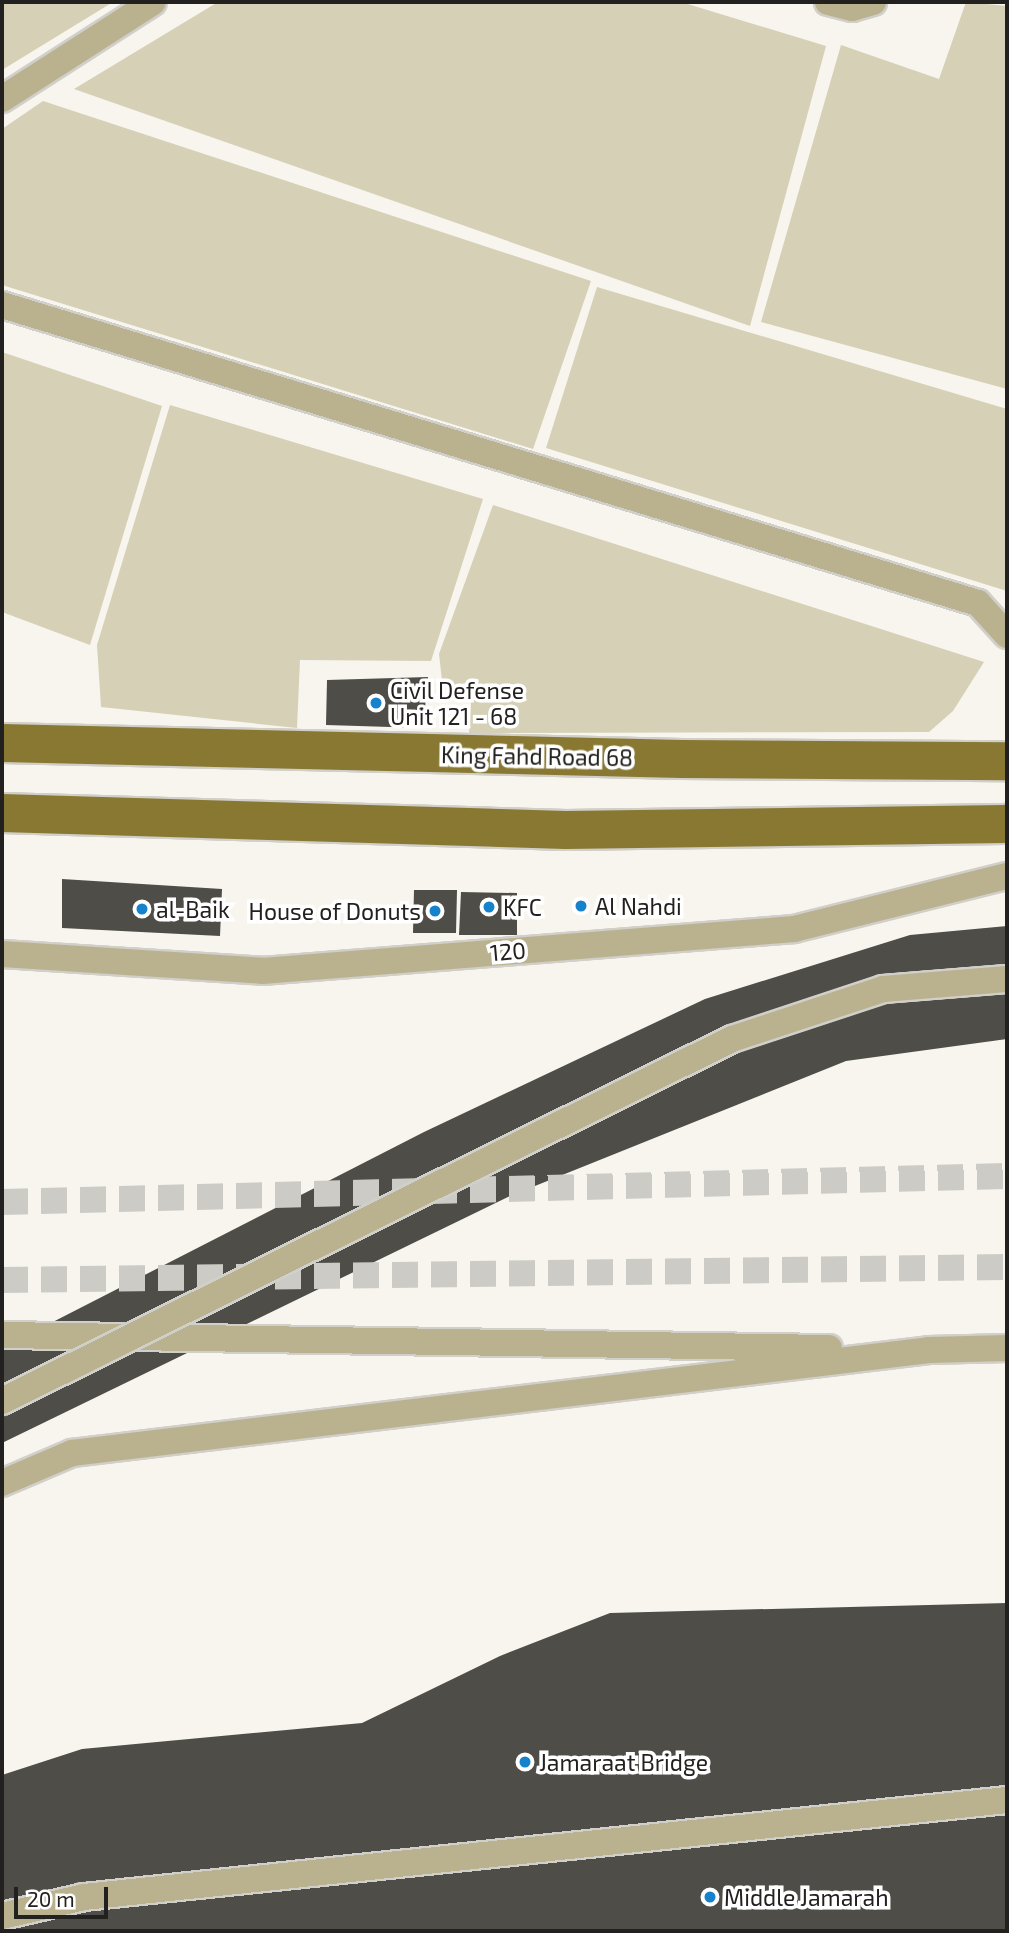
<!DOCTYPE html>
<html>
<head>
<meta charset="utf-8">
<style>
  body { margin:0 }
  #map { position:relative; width:1009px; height:1933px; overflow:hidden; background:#f7f5ee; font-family:"Exo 2",sans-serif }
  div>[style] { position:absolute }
  .green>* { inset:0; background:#d6d0b6 }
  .building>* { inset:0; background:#4e4d47 }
  .street-tunnel>* { height:26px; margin-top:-13px; transform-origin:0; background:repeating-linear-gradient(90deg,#cccbc5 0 26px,transparent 0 39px) }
  .roads { filter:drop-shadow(2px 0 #d1cfc9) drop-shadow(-2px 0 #d1cfc9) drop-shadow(0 2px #d1cfc9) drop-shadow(0 -2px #d1cfc9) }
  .street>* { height:26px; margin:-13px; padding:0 13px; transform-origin:13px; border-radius:13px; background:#bab28f }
  .primary>* { height:38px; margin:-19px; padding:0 19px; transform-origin:19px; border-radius:19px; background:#897832 }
  .bridges { filter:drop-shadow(2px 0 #d1cfc9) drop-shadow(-2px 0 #d1cfc9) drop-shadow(0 2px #d1cfc9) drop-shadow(0 -2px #d1cfc9) }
  .street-bridge>* { height:26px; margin:-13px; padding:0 13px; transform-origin:13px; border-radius:13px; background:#bab28f }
  .dots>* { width:19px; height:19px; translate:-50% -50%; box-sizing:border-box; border:4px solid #fff; border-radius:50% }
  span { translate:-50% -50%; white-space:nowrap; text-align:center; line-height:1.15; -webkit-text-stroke:7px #fff; paint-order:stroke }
  .poi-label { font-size:23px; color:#22211f }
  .left { translate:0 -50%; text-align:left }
  .right { translate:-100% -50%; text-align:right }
  .street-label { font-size:23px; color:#22211f }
  .frame { position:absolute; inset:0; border:4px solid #22211f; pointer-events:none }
  .scale { position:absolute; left:14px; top:1887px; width:94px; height:32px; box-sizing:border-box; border:4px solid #22211f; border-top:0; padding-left:9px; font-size:21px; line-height:24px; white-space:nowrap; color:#22211f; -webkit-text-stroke:5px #fff; paint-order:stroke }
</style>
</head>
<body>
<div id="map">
  <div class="green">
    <div style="clip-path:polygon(2px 2px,113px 2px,2px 70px)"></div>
    <div style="clip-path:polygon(218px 2px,681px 2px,826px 46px,750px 326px,74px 89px)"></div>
    <div style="clip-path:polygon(966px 2px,1007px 6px,1007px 389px,761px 322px,841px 45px,939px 79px)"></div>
    <div style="clip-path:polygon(43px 101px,591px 281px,533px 449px,2px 285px,2px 129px)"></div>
    <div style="clip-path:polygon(597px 287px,1007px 409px,1007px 591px,546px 448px)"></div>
    <div style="clip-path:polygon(2px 352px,162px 406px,90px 645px,2px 612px)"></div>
    <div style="clip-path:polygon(170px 405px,483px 499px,431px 661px,300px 660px,297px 728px,101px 707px,97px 645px)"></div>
    <div style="clip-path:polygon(493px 505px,984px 662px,953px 711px,929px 732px,469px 733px,472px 687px,443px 689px,439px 654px)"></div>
  </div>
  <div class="building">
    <div style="clip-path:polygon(428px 677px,423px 728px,326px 725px,327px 680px)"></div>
    <div style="clip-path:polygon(62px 879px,222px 889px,220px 936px,62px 928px)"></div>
    <div style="clip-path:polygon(414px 890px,457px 890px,456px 933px,413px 933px)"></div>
    <div style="clip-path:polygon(461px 892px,517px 893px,517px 935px,459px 935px)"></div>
    <div style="clip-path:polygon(1007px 926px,1007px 1039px,846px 1061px,510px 1196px,2px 1443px,2px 1348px,424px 1132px,705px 999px,910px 935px)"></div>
    <div style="clip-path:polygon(1007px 1603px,1007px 1931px,2px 1931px,2px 1775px,82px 1749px,362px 1723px,500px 1656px,610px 1613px)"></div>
  </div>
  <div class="street-tunnel">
    <div style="left:2px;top:1202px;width:1005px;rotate:-1.48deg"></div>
    <div style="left:2px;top:1280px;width:1005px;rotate:-0.74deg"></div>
  </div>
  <div class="roads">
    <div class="street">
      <div style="left:828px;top:2px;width:25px;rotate:14deg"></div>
      <div style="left:852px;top:8px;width:22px;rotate:-16deg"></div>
      <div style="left:2px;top:99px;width:179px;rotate:-32.7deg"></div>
      <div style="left:2px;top:305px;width:1020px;rotate:16.98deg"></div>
      <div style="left:978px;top:603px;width:43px;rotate:47.8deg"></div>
      <div style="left:2px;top:954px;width:261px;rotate:3.7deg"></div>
      <div style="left:262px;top:971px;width:534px;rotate:-4.51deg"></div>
      <div style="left:794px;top:929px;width:219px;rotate:-14deg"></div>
      <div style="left:2px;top:1335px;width:827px;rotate:0.9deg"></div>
      <div style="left:2px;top:1483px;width:76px;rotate:-23.2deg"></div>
      <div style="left:72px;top:1453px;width:863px;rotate:-6.85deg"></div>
      <div style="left:929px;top:1350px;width:78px;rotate:-1.5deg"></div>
      <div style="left:2px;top:1916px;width:84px;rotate:-13deg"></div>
      <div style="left:84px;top:1897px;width:928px;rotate:-6deg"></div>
    </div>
    <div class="primary">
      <div style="left:2px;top:743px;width:680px;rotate:1.35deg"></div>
      <div style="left:682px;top:759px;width:325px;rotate:0.4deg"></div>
      <div style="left:2px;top:813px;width:564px;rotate:1.73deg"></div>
      <div style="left:566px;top:830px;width:441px;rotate:-0.8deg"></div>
    </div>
  </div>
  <div class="bridges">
    <div class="street-bridge">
      <div style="left:2px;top:1401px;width:815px;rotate:-26.38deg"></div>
      <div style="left:732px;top:1039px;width:159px;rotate:-18.3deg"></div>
      <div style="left:883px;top:989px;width:124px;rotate:-4.6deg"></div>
    </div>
  </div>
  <div class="dots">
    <div style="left:376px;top:703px;background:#1682cc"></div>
    <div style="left:581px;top:906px;background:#1682cc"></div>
    <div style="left:489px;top:907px;background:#1682cc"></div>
    <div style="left:142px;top:909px;background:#1682cc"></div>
    <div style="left:435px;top:911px;background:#1682cc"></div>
    <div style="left:525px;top:1762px;background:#1682cc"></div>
    <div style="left:710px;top:1897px;background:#1682cc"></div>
  </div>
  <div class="poi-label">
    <span class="left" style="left:390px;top:703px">Civil Defense<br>Unit 121 - 68</span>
    <span class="left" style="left:595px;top:906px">Al Nahdi</span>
    <span class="left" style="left:503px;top:907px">KFC</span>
    <span class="left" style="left:156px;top:909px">al-Baik</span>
    <span class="right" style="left:421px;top:911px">House of Donuts</span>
    <span class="left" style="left:539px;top:1762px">Jamaraat Bridge</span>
    <span class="left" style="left:724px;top:1897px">Middle Jamarah</span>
  </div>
  <div class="street-label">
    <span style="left:537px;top:756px;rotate:1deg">King Fahd Road 68</span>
    <span style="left:508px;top:951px;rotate:-5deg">120</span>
  </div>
  <div class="frame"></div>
  <div class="scale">20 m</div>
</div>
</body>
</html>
